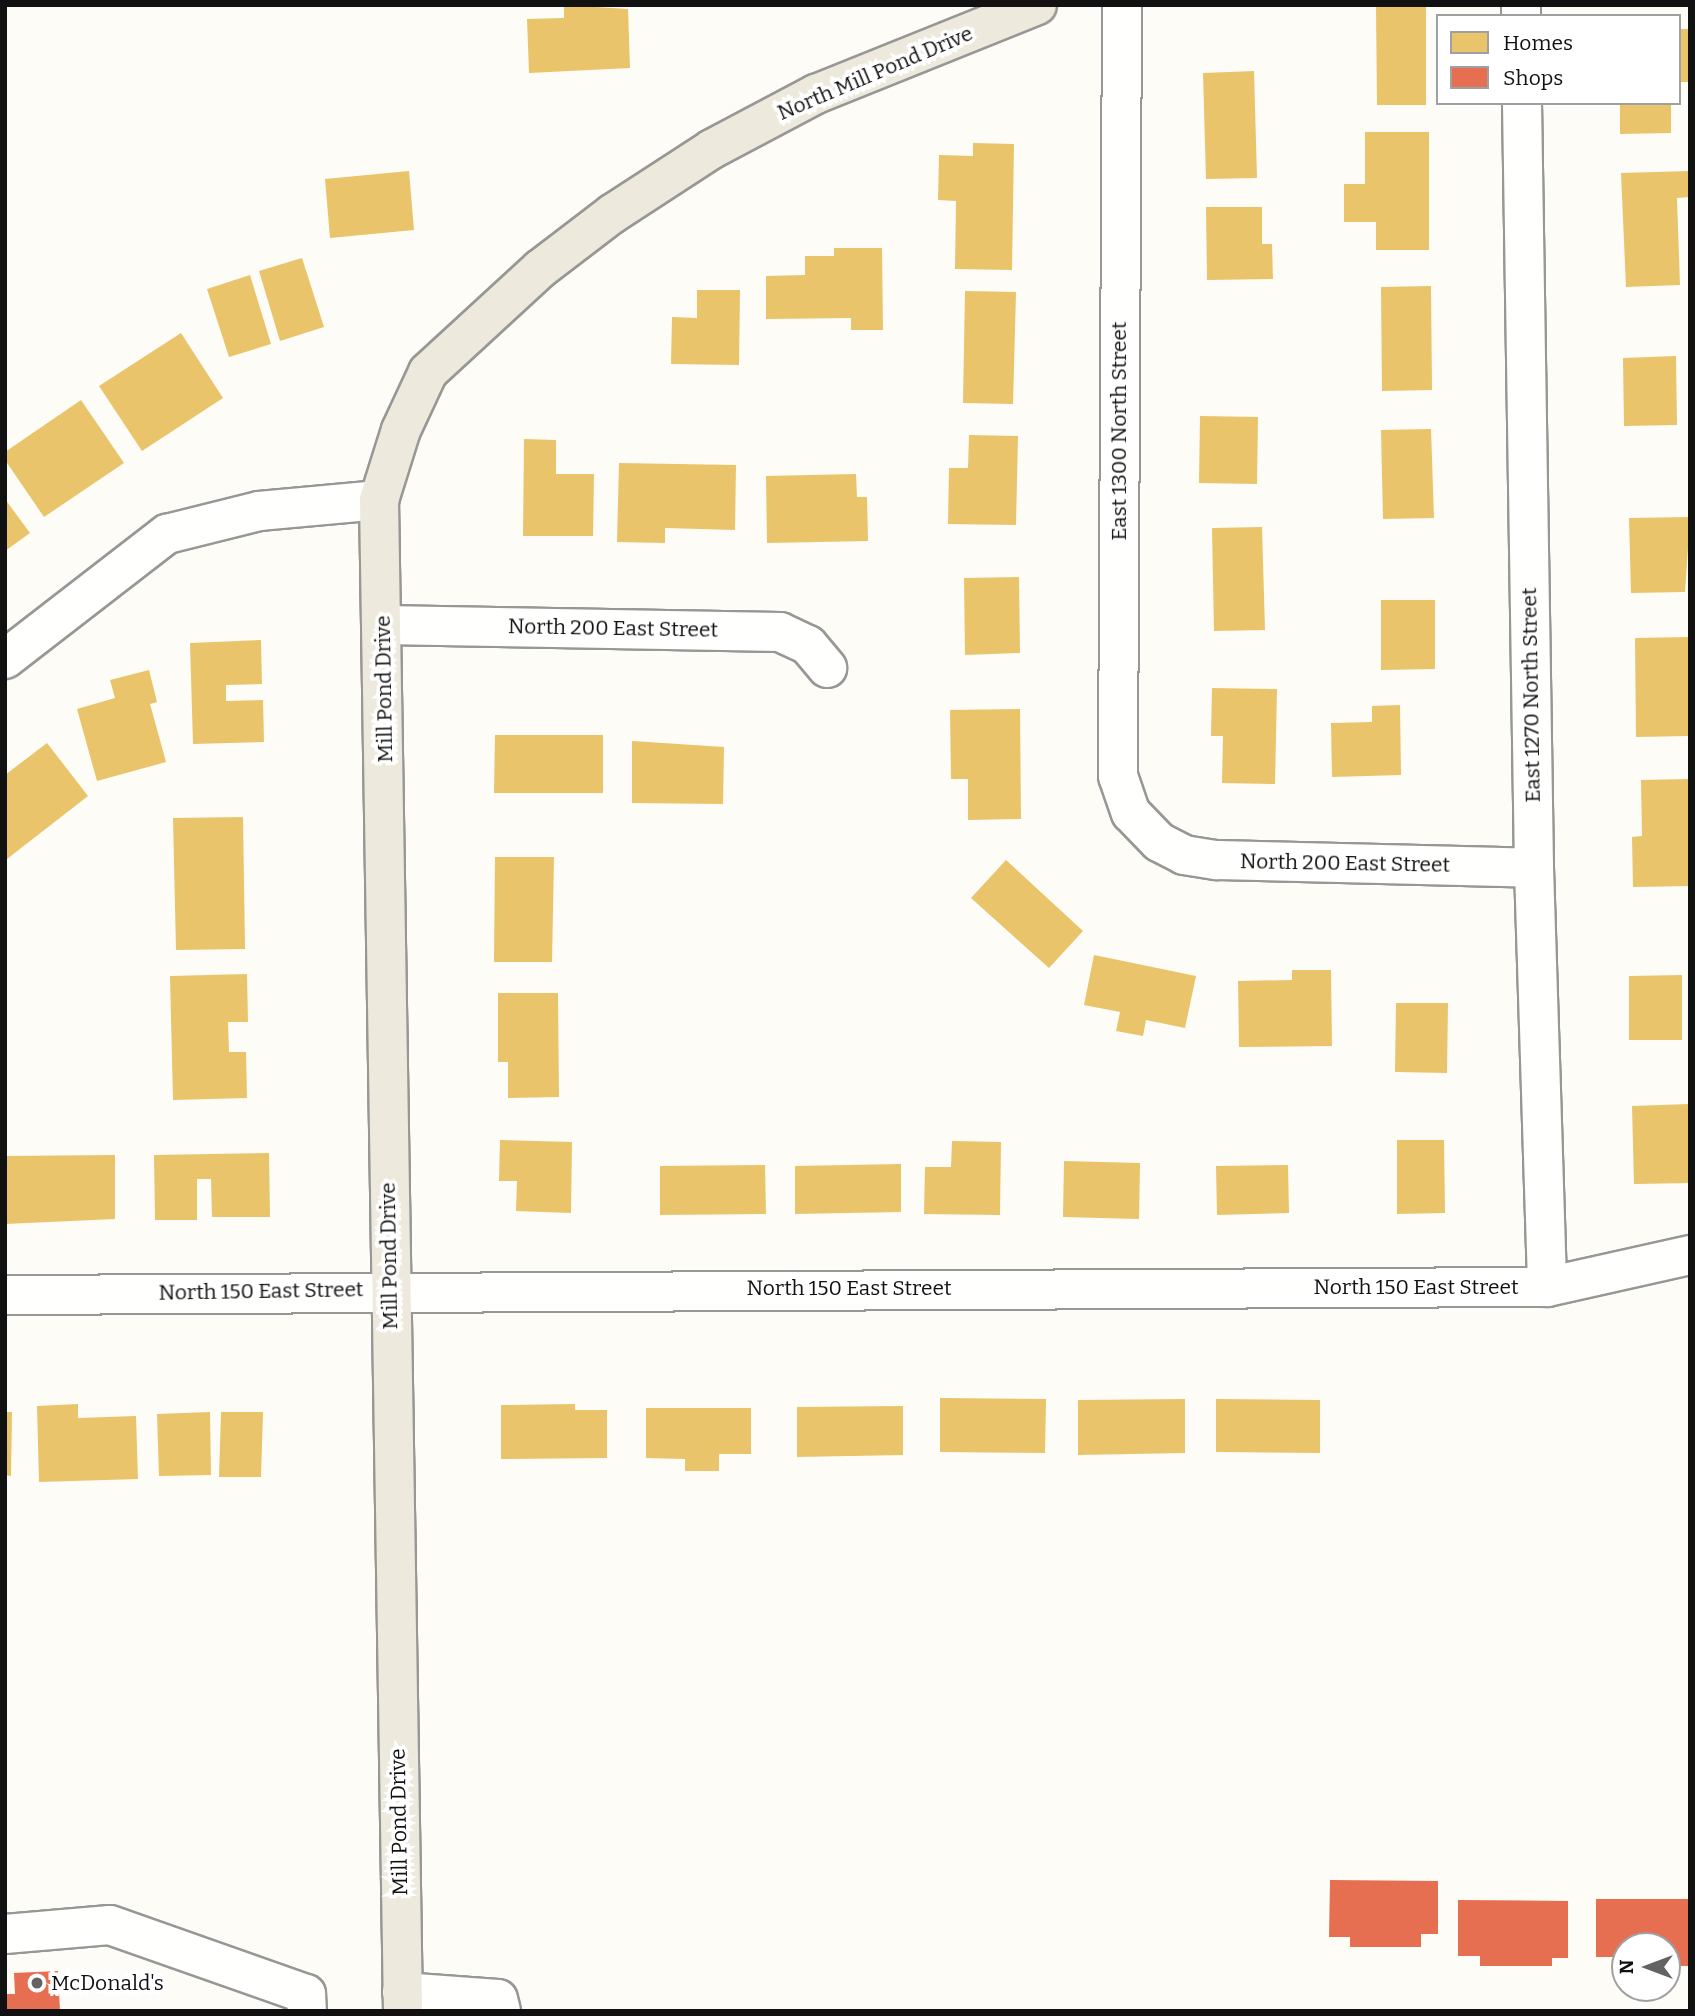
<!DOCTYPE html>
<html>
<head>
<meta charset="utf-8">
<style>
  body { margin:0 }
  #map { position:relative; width:1695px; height:2016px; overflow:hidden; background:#fdfcf7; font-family:Bitter,serif }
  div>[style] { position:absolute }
  .homes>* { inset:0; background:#e9c46a }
  .shops>* { inset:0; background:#e76f51 }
  .roads { filter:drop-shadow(2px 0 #979795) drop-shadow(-2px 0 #979795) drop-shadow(0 2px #979795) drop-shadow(0 -2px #979795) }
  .minor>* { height:38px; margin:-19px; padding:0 19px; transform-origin:19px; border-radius:19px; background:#fffffe }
  .major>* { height:38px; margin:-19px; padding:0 19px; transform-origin:19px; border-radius:19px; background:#ede9dc }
  .dots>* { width:19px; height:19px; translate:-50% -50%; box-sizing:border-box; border:4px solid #fff; border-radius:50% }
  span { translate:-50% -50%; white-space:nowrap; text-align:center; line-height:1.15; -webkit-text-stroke:7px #fff; paint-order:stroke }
  .street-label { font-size:21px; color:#111 }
  .poi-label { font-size:21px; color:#111 }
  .left { translate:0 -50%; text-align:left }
  .frame { position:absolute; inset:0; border:7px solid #111; pointer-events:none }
  .legend { position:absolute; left:1436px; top:14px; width:245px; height:91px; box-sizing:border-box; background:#fff; border:2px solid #a0a0a0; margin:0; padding:9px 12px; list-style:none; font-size:21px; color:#111 }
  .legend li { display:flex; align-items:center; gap:14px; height:35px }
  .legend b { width:35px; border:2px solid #a0a0a0 }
  .north { position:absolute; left:1611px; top:1932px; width:70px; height:70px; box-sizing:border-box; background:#fff; border:2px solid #a0a0a0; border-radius:50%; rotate:270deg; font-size:19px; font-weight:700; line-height:28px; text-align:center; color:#111 }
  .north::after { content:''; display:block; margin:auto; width:24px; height:32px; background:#646362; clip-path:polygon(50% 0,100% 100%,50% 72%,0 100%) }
</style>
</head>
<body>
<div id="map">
  <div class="homes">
    <div style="clip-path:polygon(564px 5px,628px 9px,630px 68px,529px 73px,527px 19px,564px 18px)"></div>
    <div style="clip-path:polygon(1426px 6px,1426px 105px,1377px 105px,1376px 7px)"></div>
    <div style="clip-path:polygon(1679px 29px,1690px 29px,1690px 82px,1679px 82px)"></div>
    <div style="clip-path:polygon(1254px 71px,1257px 178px,1206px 179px,1203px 73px)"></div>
    <div style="clip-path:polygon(1620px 103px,1671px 103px,1671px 133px,1620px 134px)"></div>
    <div style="clip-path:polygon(1365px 132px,1429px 132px,1429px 250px,1376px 250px,1376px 222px,1344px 222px,1344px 184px,1365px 184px)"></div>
    <div style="clip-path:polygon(973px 143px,1014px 144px,1012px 270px,955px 269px,956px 201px,938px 200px,939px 155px,973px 156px)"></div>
    <div style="clip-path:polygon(409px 171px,414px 230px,330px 238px,325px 179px)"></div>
    <div style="clip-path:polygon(1690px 171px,1690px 197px,1677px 198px,1680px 285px,1626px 287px,1621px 173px)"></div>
    <div style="clip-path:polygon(1206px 207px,1262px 207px,1262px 244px,1272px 244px,1273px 279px,1207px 280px)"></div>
    <div style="clip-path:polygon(834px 248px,882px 248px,883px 330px,851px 330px,851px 318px,766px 319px,766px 276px,805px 275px,805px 256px,834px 256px)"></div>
    <div style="clip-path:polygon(302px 258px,324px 327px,280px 341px,259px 271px)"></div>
    <div style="clip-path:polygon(250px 275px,271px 344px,229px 357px,207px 289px)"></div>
    <div style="clip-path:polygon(1431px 286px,1432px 390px,1382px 391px,1381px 287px)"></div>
    <div style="clip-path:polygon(697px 290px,740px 290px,739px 365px,671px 364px,672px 317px,697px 318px)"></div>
    <div style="clip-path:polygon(965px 291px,1016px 292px,1013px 404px,963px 403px)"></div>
    <div style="clip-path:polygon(181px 333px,223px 398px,142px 451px,99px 386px)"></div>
    <div style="clip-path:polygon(1676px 356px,1677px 425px,1624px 426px,1623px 358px)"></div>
    <div style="clip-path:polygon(81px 400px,124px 463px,44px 517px,5px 460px,5px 452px)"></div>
    <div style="clip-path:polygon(1200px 416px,1258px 417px,1257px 484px,1199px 483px)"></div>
    <div style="clip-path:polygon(1431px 429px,1434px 518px,1383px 519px,1381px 430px)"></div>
    <div style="clip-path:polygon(969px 435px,1018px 436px,1016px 525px,948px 524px,949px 468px,968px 468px)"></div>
    <div style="clip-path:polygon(524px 439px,556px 440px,556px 474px,594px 474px,593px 536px,523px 536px)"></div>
    <div style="clip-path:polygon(619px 463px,736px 465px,735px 530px,665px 528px,665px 543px,617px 542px)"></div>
    <div style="clip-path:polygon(856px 474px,857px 497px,867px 497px,868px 541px,767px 543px,766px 476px)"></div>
    <div style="clip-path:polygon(5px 499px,30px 533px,5px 551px)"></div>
    <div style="clip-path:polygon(1690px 517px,1685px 592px,1631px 593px,1629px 518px)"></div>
    <div style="clip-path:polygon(1262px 527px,1265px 630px,1214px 631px,1212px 528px)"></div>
    <div style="clip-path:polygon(1019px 577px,1020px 653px,965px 655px,964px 578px)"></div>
    <div style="clip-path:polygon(1381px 600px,1435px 600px,1435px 669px,1381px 670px)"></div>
    <div style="clip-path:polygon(1690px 637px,1690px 736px,1636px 737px,1635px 638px)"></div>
    <div style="clip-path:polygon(261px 640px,262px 684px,226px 685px,226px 701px,263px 700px,264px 742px,193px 744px,190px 643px)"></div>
    <div style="clip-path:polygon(149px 670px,157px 702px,150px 704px,166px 762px,97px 781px,77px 709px,115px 698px,110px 680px)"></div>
    <div style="clip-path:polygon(1212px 688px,1277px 689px,1275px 784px,1222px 783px,1223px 736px,1211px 736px)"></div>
    <div style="clip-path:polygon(1400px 705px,1401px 775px,1332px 777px,1331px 723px,1372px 722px,1372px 706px)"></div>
    <div style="clip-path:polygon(1020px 709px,1021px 819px,968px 820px,968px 779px,951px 779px,950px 710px)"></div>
    <div style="clip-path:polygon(495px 735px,603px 735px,603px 793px,494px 793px)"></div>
    <div style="clip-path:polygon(632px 741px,724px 747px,723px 804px,632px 803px)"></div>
    <div style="clip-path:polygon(47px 743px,88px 796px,7px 859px,5px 775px)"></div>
    <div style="clip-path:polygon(1690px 779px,1690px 886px,1633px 887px,1632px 837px,1642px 836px,1641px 780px)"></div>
    <div style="clip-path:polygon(243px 817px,245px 949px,176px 950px,173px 818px)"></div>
    <div style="clip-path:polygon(495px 857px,554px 857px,552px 962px,494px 962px)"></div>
    <div style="clip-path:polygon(1006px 860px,1083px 931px,1049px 968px,971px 898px)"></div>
    <div style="clip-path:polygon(1094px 955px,1196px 976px,1185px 1028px,1146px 1020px,1143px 1036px,1116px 1031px,1120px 1012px,1084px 1005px)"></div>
    <div style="clip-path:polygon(1292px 970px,1331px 970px,1332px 1046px,1239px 1047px,1238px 981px,1292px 980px)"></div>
    <div style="clip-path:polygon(247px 974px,248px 1022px,228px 1022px,229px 1052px,246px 1052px,247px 1098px,173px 1100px,170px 976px)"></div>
    <div style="clip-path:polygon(1682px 975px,1682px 1040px,1629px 1040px,1629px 976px)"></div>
    <div style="clip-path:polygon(498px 993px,558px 993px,559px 1097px,508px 1098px,508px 1062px,498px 1062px)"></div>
    <div style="clip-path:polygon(1396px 1003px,1448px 1003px,1447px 1073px,1395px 1072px)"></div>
    <div style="clip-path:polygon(1690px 1104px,1690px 1183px,1634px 1184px,1632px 1106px)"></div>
    <div style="clip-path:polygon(500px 1140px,572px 1142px,571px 1213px,516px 1211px,517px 1181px,499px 1181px)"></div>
    <div style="clip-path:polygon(1397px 1140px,1444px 1140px,1445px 1213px,1397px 1214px)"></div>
    <div style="clip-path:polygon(952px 1141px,1001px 1142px,1000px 1215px,924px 1214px,925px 1167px,951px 1167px)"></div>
    <div style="clip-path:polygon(269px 1153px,270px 1217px,212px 1217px,211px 1179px,197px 1179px,197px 1220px,155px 1220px,154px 1155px)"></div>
    <div style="clip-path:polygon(115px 1155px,115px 1219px,5px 1224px,5px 1156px)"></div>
    <div style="clip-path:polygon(1064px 1161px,1140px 1163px,1139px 1219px,1063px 1217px)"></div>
    <div style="clip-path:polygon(901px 1164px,901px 1212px,795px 1214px,795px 1166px)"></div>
    <div style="clip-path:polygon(765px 1165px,766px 1214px,660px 1215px,660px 1166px)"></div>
    <div style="clip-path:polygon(1288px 1165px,1289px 1213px,1217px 1215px,1216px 1166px)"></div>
    <div style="clip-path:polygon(940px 1398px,1046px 1399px,1045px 1453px,940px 1452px)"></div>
    <div style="clip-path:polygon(1185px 1399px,1185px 1453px,1078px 1455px,1078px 1400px)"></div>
    <div style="clip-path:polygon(1216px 1399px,1320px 1400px,1320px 1453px,1216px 1452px)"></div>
    <div style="clip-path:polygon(78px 1404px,78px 1418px,136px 1416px,138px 1479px,39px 1482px,37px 1406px)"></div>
    <div style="clip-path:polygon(575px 1404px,575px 1410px,607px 1410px,607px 1458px,501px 1459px,501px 1405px)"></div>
    <div style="clip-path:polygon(903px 1406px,903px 1455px,797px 1457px,797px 1407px)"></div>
    <div style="clip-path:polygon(646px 1408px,751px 1408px,751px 1454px,719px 1454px,719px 1471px,685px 1471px,685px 1459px,646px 1458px)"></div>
    <div style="clip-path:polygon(5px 1412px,12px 1412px,11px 1476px,5px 1475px)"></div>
    <div style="clip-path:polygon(210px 1412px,211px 1475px,159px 1476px,157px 1414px)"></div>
    <div style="clip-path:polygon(221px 1412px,263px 1412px,261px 1477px,219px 1477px)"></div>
  </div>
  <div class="shops">
    <div style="clip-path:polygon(1330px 1880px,1438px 1881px,1438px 1934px,1421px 1934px,1421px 1947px,1350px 1947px,1350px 1937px,1329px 1937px)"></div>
    <div style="clip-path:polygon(1596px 1899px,1690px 1899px,1689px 1966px,1667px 1966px,1667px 1946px,1625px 1946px,1625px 1966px,1616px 1966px,1616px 1957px,1596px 1957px)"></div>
    <div style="clip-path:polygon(1458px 1900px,1568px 1901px,1568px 1958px,1552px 1958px,1552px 1966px,1480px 1966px,1480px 1956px,1458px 1956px)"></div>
    <div style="clip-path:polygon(58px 1971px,60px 2011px,5px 2011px,5px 1994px,15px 1994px,14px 1973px)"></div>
  </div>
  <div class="roads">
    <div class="minor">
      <div style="left:1122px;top:5px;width:771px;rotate:90.3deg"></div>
      <div style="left:1118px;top:776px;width:39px;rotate:71deg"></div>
      <div style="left:1131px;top:813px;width:40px;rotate:46deg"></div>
      <div style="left:1159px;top:842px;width:28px;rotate:27deg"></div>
      <div style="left:1184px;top:855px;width:33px;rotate:9deg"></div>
      <div style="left:1217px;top:860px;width:317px;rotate:1.4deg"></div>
      <div style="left:1521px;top:5px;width:11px;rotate:90deg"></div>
      <div style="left:1522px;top:103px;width:765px;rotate:89.1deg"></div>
      <div style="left:1534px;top:868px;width:419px;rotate:88.2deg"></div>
      <div style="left:384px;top:625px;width:396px;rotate:1deg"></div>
      <div style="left:780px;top:632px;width:31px;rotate:25deg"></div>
      <div style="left:808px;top:645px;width:30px;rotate:50deg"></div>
      <div style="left:5px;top:659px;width:205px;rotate:-37.7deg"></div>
      <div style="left:167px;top:534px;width:95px;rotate:-14deg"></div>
      <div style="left:259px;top:511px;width:121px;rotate:-5.2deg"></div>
      <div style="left:5px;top:1295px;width:1542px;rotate:-0.3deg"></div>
      <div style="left:1547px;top:1287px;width:147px;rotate:-12.6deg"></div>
      <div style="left:5px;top:1934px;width:105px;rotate:-4.9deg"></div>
      <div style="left:110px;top:1925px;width:208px;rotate:19.4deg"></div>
      <div style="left:306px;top:1994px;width:17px;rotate:87deg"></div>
      <div style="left:402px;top:1992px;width:96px;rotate:4.2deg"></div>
      <div style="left:498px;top:1999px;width:12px;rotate:76deg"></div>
    </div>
    <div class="major">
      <div style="left:403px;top:2011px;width:1511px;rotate:-90.91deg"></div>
      <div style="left:379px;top:500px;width:73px;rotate:-72.6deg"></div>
      <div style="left:401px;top:430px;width:64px;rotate:-65deg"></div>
      <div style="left:428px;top:372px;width:152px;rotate:-42.6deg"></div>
      <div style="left:540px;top:269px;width:91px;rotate:-37.4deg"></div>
      <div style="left:612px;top:214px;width:119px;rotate:-33deg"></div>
      <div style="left:712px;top:149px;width:118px;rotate:-27.9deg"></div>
      <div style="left:816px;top:94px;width:238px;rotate:-21.9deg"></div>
    </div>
  </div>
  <div class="dots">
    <div style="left:37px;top:1983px;background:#646362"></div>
  </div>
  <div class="street-label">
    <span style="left:875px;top:73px;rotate:-23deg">North Mill Pond Drive</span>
    <span style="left:1119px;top:431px;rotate:-90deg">East 1300 North Street</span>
    <span style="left:613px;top:628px;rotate:1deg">North 200 East Street</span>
    <span style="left:384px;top:689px;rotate:-91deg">Mill Pond Drive</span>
    <span style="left:1531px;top:695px;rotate:-91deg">East 1270 North Street</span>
    <span style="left:1345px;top:863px;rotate:1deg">North 200 East Street</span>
    <span style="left:389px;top:1256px;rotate:-91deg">Mill Pond Drive</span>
    <span style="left:1416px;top:1287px">North 150 East Street</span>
    <span style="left:849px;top:1288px">North 150 East Street</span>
    <span style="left:261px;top:1291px;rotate:-1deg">North 150 East Street</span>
    <span style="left:399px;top:1822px;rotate:-91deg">Mill Pond Drive</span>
  </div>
  <div class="poi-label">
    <span class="left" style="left:51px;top:1983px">McDonald's</span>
  </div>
  <div class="frame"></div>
  <ul class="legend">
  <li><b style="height:19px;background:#e9c46a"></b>Homes</li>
  <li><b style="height:19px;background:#e76f51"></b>Shops</li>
  </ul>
  <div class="north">N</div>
</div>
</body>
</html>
